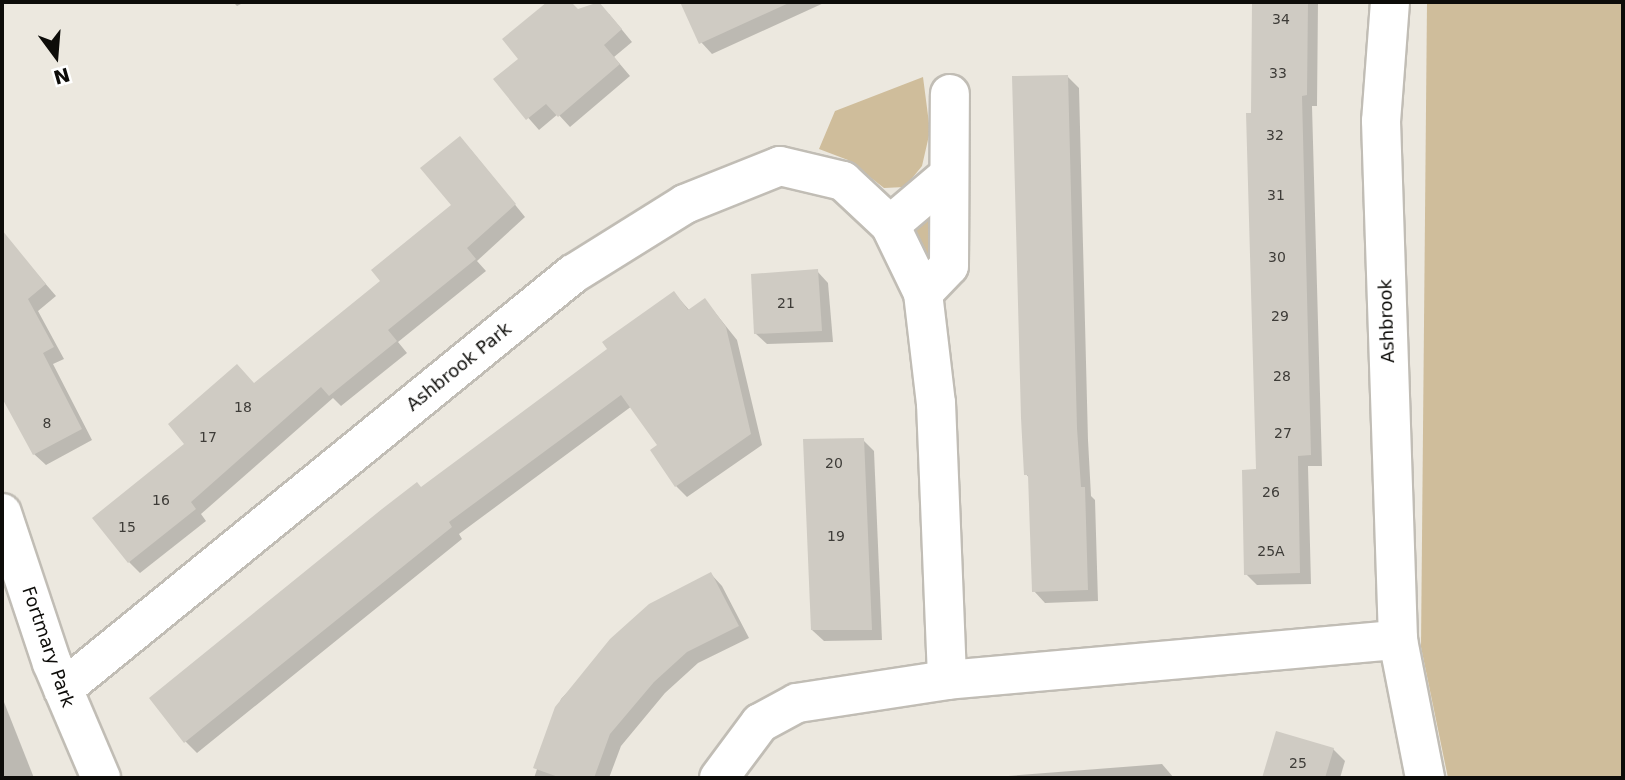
<!DOCTYPE html>
<html>
<head>
<meta charset="utf-8">
<style>
  body { margin:0 }
  #map { position:relative; width:1625px; height:780px; overflow:hidden; background:#ece8df; font-family:"DejaVu Sans",sans-serif }
  div>[style] { position:absolute }
  .green>* { inset:0; background:#cfbd9b }
  .shadow>* { inset:0; background:#0003 }
  .building>* { inset:0; background:#cfcbc3 }
  .roads { filter:drop-shadow(2px 0 #c1bdb5) drop-shadow(-2px 0 #c1bdb5) drop-shadow(0 2px #c1bdb5) drop-shadow(0 -2px #c1bdb5) }
  .minor>* { height:38px; margin:-19px; padding:0 19px; transform-origin:19px; border-radius:19px; background:#fff }
  span { translate:-50% -50%; white-space:nowrap; text-align:center; line-height:1.15; -webkit-text-stroke:7px #fff; paint-order:stroke }
  .number-label { font-size:14px; color:#3e3c38 }
  .number-label span { -webkit-text-stroke-width:0 }
  .street-label { font-size:18px; color:#0d0c09 }
  .frame { position:absolute; inset:0; border:4px solid #0d0c09; pointer-events:none }
  .north { position:absolute; left:21px; top:21px; width:70px; height:70px; -webkit-text-stroke:5px #fff; paint-order:stroke; rotate:164deg; font-size:19px; font-weight:700; line-height:28px; text-align:center; color:#0d0c09 }
  .north::after { content:''; display:block; margin:auto; width:24px; height:32px; background:#0d0c09; clip-path:polygon(50% 0,100% 100%,50% 72%,0 100%) }
</style>
</head>
<body>
<div id="map">
  <div class="green">
    <div style="clip-path:polygon(1427px 2px,1623px 2px,1623px 778px,1448px 778px,1421px 647px)"></div>
    <div style="clip-path:polygon(923px 77px,930px 131px,922px 166px,905px 187px,884px 188px,848px 160px,819px 149px,835px 111px)"></div>
    <div style="clip-path:polygon(934px 199px,941px 246px,926px 268px,914px 226px)"></div>
  </div>
  <div class="shadow">
    <div style="clip-path:polygon(233px 2px,245px 2px,237px 6px)"></div>
    <div style="clip-path:polygon(550px 2px,571px 2px,578px 11px,609px 14px,632px 42px,614px 57px,630px 76px,570px 127px,558px 114px,539px 130px,495px 80px,520px 59px,504px 39px)"></div>
    <div style="clip-path:polygon(682px 2px,826px 2px,712px 54px,701px 42px)"></div>
    <div style="clip-path:polygon(1254px 2px,1318px 2px,1317px 106px,1312px 106px,1322px 466px,1308px 466px,1311px 584px,1257px 585px,1246px 574px,1258px 471px)"></div>
    <div style="clip-path:polygon(1067px 76px,1079px 88px,1088px 440px,1091px 496px,1095px 500px,1098px 601px,1045px 603px,1034px 591px,1030px 479px,1026px 474px)"></div>
    <div style="clip-path:polygon(471px 150px,525px 217px,477px 261px,486px 271px,398px 342px,407px 353px,341px 406px,333px 398px,201px 514px,206px 521px,140px 573px,129px 562px,186px 444px,382px 281px,453px 205px)"></div>
    <div style="clip-path:polygon(2px 233px,56px 296px,38px 311px,64px 359px,53px 364px,92px 440px,46px 465px,34px 454px,2px 395px)"></div>
    <div style="clip-path:polygon(817px 271px,828px 283px,833px 342px,767px 344px,755px 333px)"></div>
    <div style="clip-path:polygon(674px 293px,690px 311px,705px 300px,737px 340px,762px 445px,687px 497px,676px 486px,659px 446px,632px 406px,459px 534px,462px 539px,197px 753px,186px 742px,151px 698px,610px 349px)"></div>
    <div style="clip-path:polygon(863px 440px,874px 451px,882px 640px,824px 641px,812px 630px)"></div>
    <div style="clip-path:polygon(711px 574px,722px 586px,749px 638px,698px 663px,665px 693px,621px 746px,609px 778px,534px 778px,561px 699px,650px 605px)"></div>
    <div style="clip-path:polygon(2px 697px,34px 778px,2px 778px)"></div>
    <div style="clip-path:polygon(1277px 733px,1333px 749px,1345px 761px,1340px 778px,1264px 778px)"></div>
    <div style="clip-path:polygon(1162px 764px,1174px 778px,982px 778px)"></div>
  </div>
  <div class="building">
    <div style="clip-path:polygon(547px 2px,571px 2px,578px 9px,599px 2px,622px 29px,604px 45px,620px 64px,558px 117px,546px 104px,526px 120px,493px 79px,518px 59px,502px 39px)"></div>
    <div style="clip-path:polygon(680px 2px,791px 2px,699px 44px)"></div>
    <div style="clip-path:polygon(1252px 2px,1308px 2px,1307px 95px,1302px 96px,1311px 455px,1298px 456px,1300px 573px,1244px 575px,1242px 470px,1256px 469px,1246px 113px,1251px 113px)"></div>
    <div style="clip-path:polygon(1068px 75px,1077px 428px,1081px 487px,1085px 487px,1088px 590px,1032px 592px,1028px 475px,1024px 475px,1021px 418px,1012px 76px)"></div>
    <div style="clip-path:polygon(460px 136px,516px 204px,467px 248px,476px 259px,388px 330px,397px 341px,329px 396px,321px 387px,191px 502px,196px 509px,128px 563px,92px 518px,184px 444px,168px 424px,237px 364px,254px 383px,380px 281px,371px 270px,451px 205px,420px 168px)"></div>
    <div style="clip-path:polygon(2px 230px,46px 284px,28px 299px,54px 347px,43px 353px,82px 429px,33px 455px,2px 398px)"></div>
    <div style="clip-path:polygon(818px 269px,822px 331px,754px 334px,751px 274px)"></div>
    <div style="clip-path:polygon(674px 291px,688px 310px,705px 298px,726px 327px,751px 434px,675px 487px,650px 450px,657px 445px,621px 395px,449px 522px,452px 527px,184px 743px,149px 698px,382px 509px,417px 482px,421px 487px,607px 349px,602px 342px)"></div>
    <div style="clip-path:polygon(864px 438px,872px 630px,811px 630px,803px 439px)"></div>
    <div style="clip-path:polygon(711px 572px,739px 626px,687px 652px,654px 682px,610px 734px,594px 778px,561px 778px,533px 768px,555px 707px,610px 639px,649px 604px)"></div>
    <div style="clip-path:polygon(1276px 731px,1334px 748px,1325px 778px,1262px 778px)"></div>
  </div>
  <div class="roads">
    <div class="minor">
      <div style="left:1390px;top:2px;width:119px;rotate:94.3deg"></div>
      <div style="left:1381px;top:121px;width:519px;rotate:88.12deg"></div>
      <div style="left:890px;top:225px;width:77px;rotate:-40.3deg"></div>
      <div style="left:923px;top:293px;width:37px;rotate:-46deg"></div>
      <div style="left:949px;top:266px;width:172px;rotate:-89.7deg"></div>
      <div style="left:2px;top:513px;width:158px;rotate:71.6deg"></div>
      <div style="left:52px;top:663px;width:125px;rotate:66.9deg"></div>
      <div style="left:63px;top:689px;width:658px;rotate:-39.14deg"></div>
      <div style="left:573px;top:274px;width:132px;rotate:-32deg"></div>
      <div style="left:685px;top:204px;width:102px;rotate:-21.8deg"></div>
      <div style="left:780px;top:166px;width:65px;rotate:13.4deg"></div>
      <div style="left:843px;top:181px;width:64px;rotate:43.1deg"></div>
      <div style="left:890px;top:225px;width:76px;rotate:64.1deg"></div>
      <div style="left:923px;top:293px;width:111px;rotate:83.3deg"></div>
      <div style="left:936px;top:403px;width:277px;rotate:87.7deg"></div>
      <div style="left:719px;top:778px;width:69px;rotate:-53.3deg"></div>
      <div style="left:760px;top:723px;width:42px;rotate:-28.4deg"></div>
      <div style="left:797px;top:703px;width:152px;rotate:-8.7deg"></div>
      <div style="left:947px;top:680px;width:453px;rotate:-5.1deg"></div>
      <div style="left:1398px;top:640px;width:141px;rotate:78.9deg"></div>
    </div>
  </div>
  <div class="number-label">
    <span style="left:1281px;top:19px">34</span>
    <span style="left:1278px;top:73px">33</span>
    <span style="left:1275px;top:135px">32</span>
    <span style="left:1276px;top:195px">31</span>
    <span style="left:1277px;top:257px">30</span>
    <span style="left:786px;top:303px">21</span>
    <span style="left:1280px;top:316px">29</span>
    <span style="left:1282px;top:376px">28</span>
    <span style="left:243px;top:407px">18</span>
    <span style="left:47px;top:423px">8</span>
    <span style="left:1283px;top:433px">27</span>
    <span style="left:208px;top:437px">17</span>
    <span style="left:834px;top:463px">20</span>
    <span style="left:1271px;top:492px">26</span>
    <span style="left:161px;top:500px">16</span>
    <span style="left:127px;top:527px">15</span>
    <span style="left:836px;top:536px">19</span>
    <span style="left:1271px;top:551px">25A</span>
    <span style="left:1298px;top:763px">25</span>
  </div>
  <div class="street-label">
    <span style="left:1387px;top:321px;rotate:-92deg">Ashbrook</span>
    <span style="left:459px;top:367px;rotate:-39deg">Ashbrook Park</span>
    <span style="left:48px;top:647px;rotate:71deg">Fortmary Park</span>
  </div>
  <div class="frame"></div>
  <div class="north">N</div>
</div>
</body>
</html>
